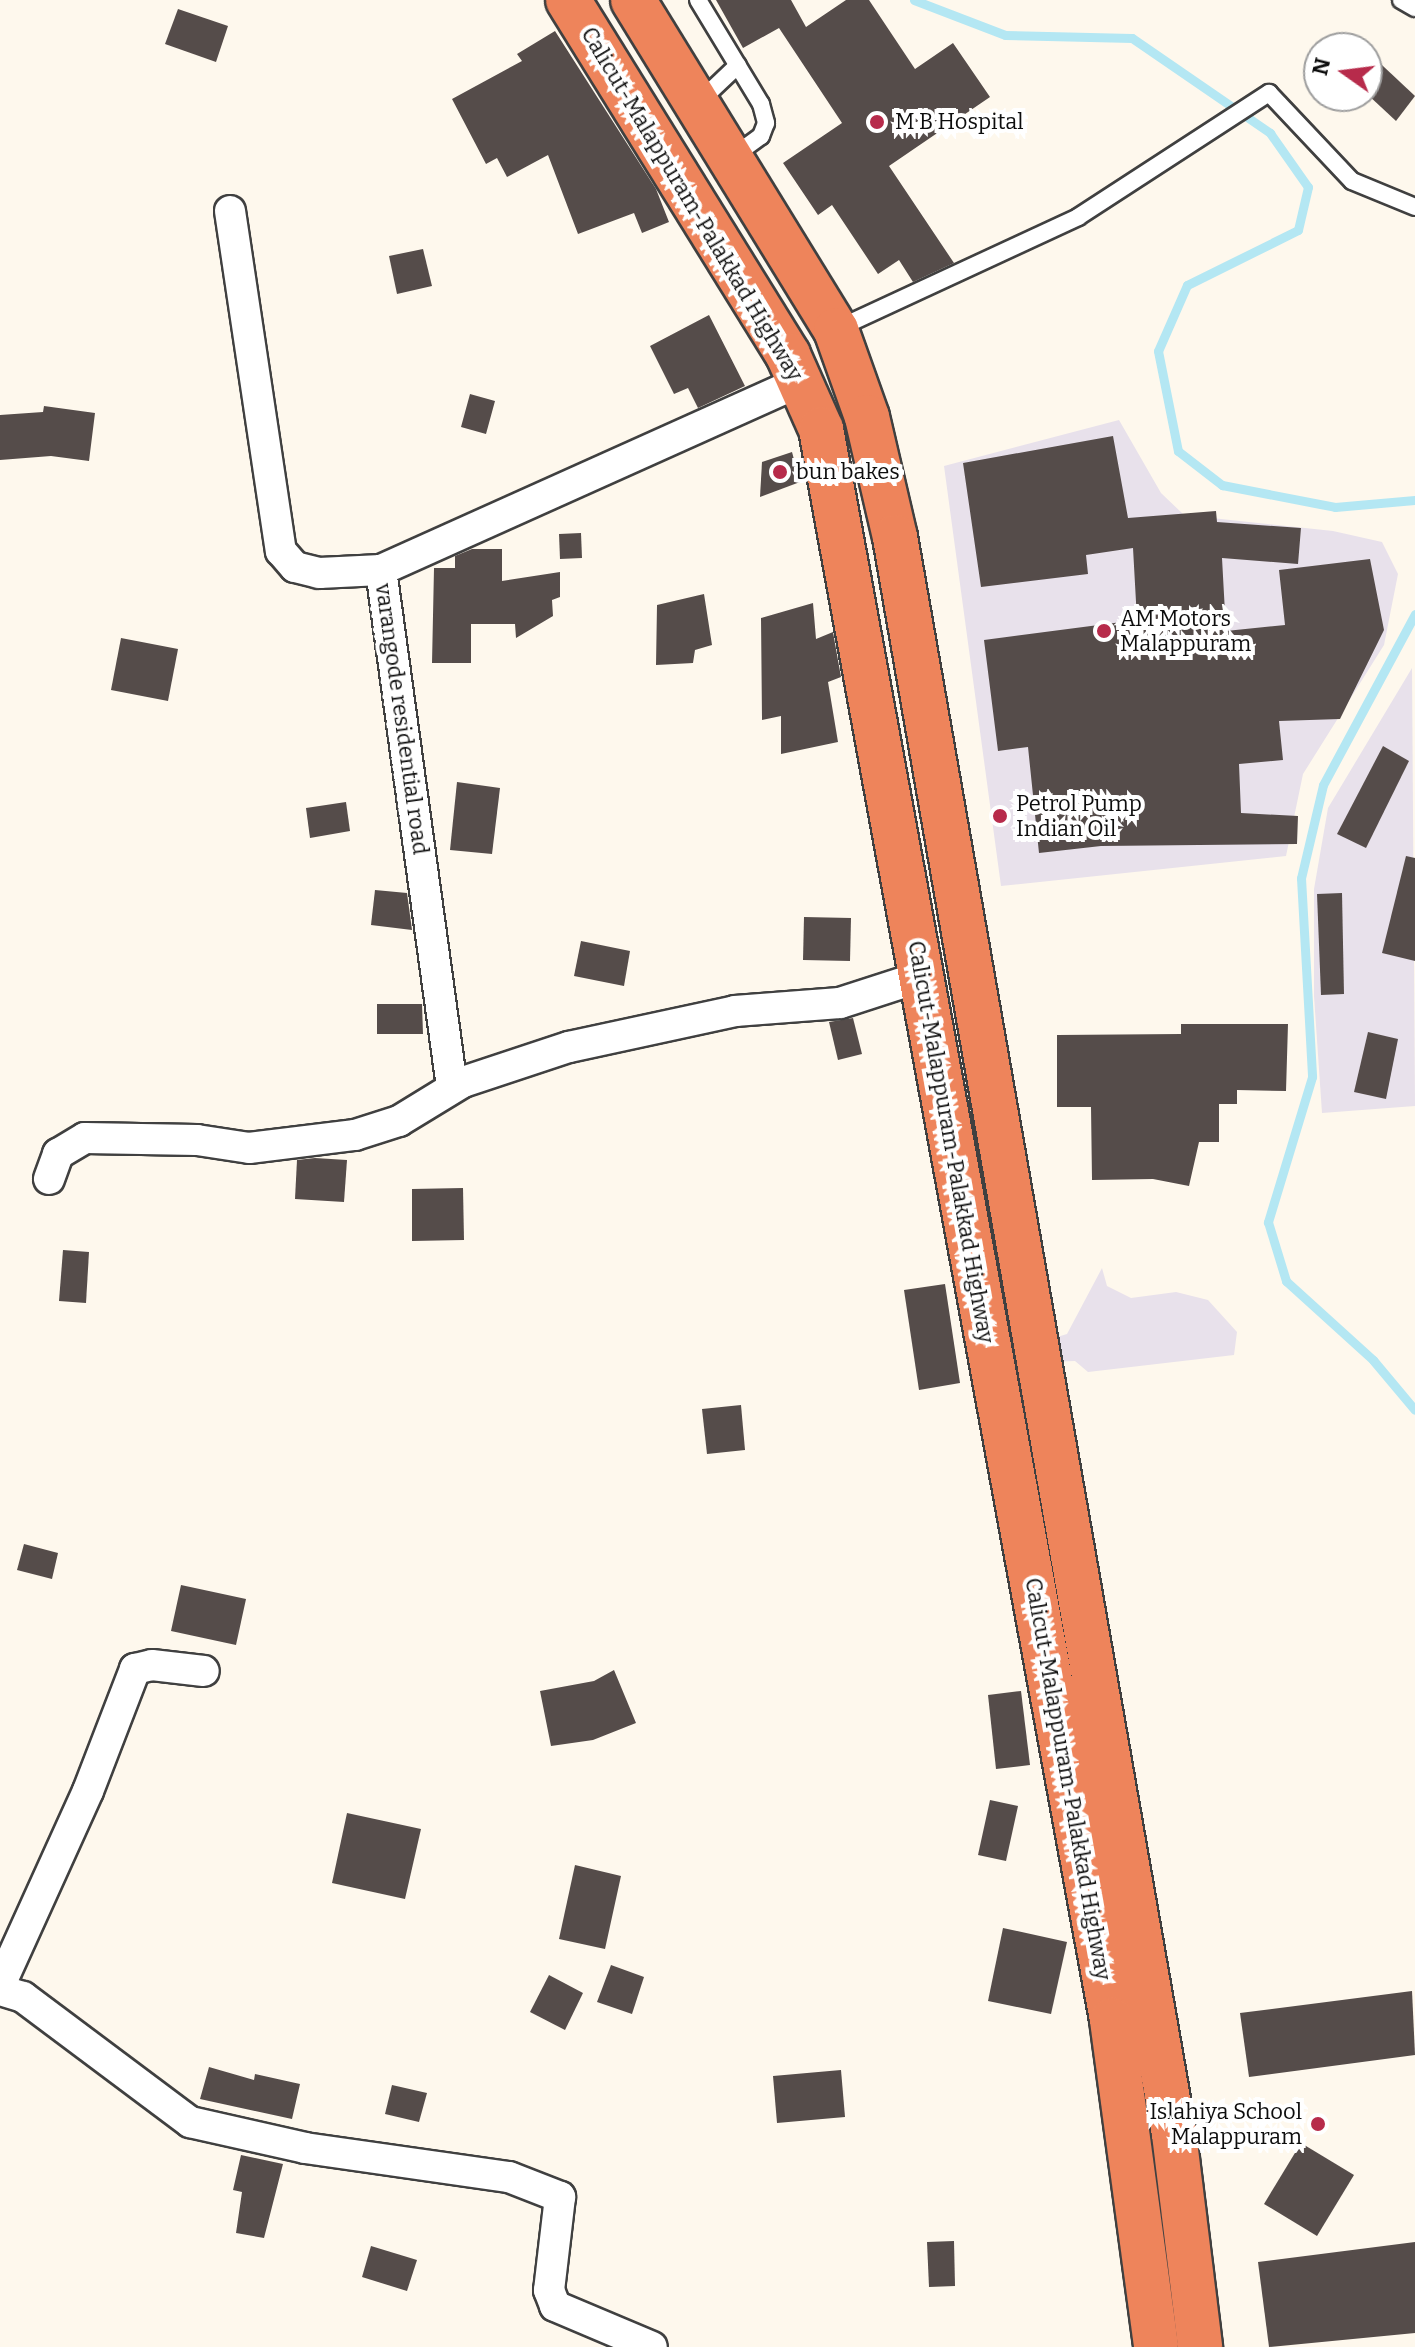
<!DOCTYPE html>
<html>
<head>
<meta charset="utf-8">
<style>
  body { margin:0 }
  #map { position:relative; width:1415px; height:2347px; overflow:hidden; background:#fef8ed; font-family:Bitter,serif }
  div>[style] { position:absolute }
  .industrial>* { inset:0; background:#e8e1eb }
  .stream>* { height:9px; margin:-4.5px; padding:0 4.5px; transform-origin:4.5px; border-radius:4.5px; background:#b4e7f3 }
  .building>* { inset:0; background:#554c4a }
  .roads { filter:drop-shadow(2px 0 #404040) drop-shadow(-2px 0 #404040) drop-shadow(0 2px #404040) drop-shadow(0 -2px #404040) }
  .lane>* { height:16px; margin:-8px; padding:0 8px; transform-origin:8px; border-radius:8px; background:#fff }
  .street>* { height:30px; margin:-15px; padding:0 15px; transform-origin:15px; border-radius:15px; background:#fff }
  .highway>* { height:44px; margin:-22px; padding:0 22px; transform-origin:22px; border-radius:22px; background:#ee845b }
  .dots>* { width:22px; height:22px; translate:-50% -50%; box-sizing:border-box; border:4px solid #fff; border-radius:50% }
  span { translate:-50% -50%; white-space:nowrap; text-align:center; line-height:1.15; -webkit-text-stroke:8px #fff; paint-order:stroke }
  .poi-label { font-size:22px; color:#0d0d0d }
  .left { translate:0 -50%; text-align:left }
  .right { translate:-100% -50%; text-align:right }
  .street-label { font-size:22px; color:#0d0d0d }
  .north { position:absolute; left:1303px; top:32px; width:80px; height:80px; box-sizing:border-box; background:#fff; border:2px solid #9e9e9e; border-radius:50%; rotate:284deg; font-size:22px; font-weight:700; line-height:32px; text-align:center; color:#0d0d0d }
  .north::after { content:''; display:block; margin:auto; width:28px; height:36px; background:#b72b4b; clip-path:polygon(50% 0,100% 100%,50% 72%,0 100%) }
</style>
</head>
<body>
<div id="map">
  <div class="industrial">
    <div style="clip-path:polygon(1119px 420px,1161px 493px,1184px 515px,1333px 531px,1382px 542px,1398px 574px,1384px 645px,1303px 774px,1286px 856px,1001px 886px,944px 466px)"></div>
    <div style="clip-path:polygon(1412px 668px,1415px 1106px,1322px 1113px,1314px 996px,1314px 889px,1328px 808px)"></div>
    <div style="clip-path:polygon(1102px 1268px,1107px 1286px,1131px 1298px,1176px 1292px,1208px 1300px,1237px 1332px,1234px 1355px,1088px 1372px,1075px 1361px,1047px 1362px,1047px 1340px,1067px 1334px)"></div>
  </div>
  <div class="stream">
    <div style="left:914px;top:0;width:97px;rotate:21deg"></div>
    <div style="left:1005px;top:35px;width:127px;rotate:1.4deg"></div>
    <div style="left:1132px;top:38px;width:168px;rotate:34.5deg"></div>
    <div style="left:1270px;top:133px;width:66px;rotate:54.9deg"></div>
    <div style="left:1308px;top:187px;width:44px;rotate:103.1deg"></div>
    <div style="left:1298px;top:230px;width:124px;rotate:153.6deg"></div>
    <div style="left:1187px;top:285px;width:72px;rotate:113.7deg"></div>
    <div style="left:1158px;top:351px;width:102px;rotate:78.7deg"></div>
    <div style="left:1178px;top:451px;width:56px;rotate:37.7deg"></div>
    <div style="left:1222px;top:485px;width:115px;rotate:11deg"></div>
    <div style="left:1335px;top:507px;width:80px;rotate:-5deg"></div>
    <div style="left:1415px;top:614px;width:194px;rotate:118.3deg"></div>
    <div style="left:1323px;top:785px;width:96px;rotate:103.3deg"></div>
    <div style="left:1301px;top:878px;width:199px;rotate:86.8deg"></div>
    <div style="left:1312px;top:1077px;width:152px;rotate:106.9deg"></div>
    <div style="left:1268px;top:1222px;width:62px;rotate:73deg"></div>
    <div style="left:1286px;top:1281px;width:118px;rotate:42.2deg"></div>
    <div style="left:1373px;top:1360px;width:65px;rotate:50deg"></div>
  </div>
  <div class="building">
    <div style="clip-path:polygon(716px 0,791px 0,806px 27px,846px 0,869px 0,915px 69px,953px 43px,990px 97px,889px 166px,954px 263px,913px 282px,899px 260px,878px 274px,832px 205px,818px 215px,783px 163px,842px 123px,779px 28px,743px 48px)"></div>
    <div style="clip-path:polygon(178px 9px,228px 26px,216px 62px,165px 44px)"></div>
    <div style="clip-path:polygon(555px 31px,656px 189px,669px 222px,642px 233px,634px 213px,578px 234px,548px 155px,507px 177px,497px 158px,486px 164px,452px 99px,522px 61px,517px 54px)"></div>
    <div style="clip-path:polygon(1367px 51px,1415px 96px,1396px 121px,1367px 94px)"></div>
    <div style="clip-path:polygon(423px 249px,432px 286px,397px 294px,389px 256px)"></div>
    <div style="clip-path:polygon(709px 315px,745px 386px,698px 408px,688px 388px,674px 394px,650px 346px)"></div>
    <div style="clip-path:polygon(470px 394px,495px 401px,486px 434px,461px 427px)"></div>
    <div style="clip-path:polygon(44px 406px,95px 413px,89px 461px,51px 456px,0 460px,0 415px,43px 412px)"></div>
    <div style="clip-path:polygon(1113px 436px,1128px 518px,1216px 511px,1217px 522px,1301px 528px,1298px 564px,1222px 558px,1226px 631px,1285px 625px,1279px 570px,1370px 559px,1384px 630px,1340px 719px,1279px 721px,1283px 760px,1239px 764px,1241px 813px,1298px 816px,1297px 844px,1101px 846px,1039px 853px,1028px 747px,998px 751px,984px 640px,1137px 620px,1133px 548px,1086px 555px,1088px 574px,981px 587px,963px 463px)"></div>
    <div style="clip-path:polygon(792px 452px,800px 482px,760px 497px,762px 462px)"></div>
    <div style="clip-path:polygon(581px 533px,582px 558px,560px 559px,559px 534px)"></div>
    <div style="clip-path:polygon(472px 549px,502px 549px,502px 581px,560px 572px,560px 597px,552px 600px,553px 616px,516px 638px,515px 624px,471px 624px,471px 663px,432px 663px,434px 568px,455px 568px,455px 556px)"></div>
    <div style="clip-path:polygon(704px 594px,712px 645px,695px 650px,693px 663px,656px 665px,657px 605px)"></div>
    <div style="clip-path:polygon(813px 603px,816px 639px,833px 632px,841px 677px,828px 682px,838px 742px,781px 754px,781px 716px,762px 720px,761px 618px)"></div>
    <div style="clip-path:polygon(121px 638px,178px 649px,168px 701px,111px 690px)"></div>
    <div style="clip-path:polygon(1383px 746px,1409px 761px,1366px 848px,1337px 834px)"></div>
    <div style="clip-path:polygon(457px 782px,500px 788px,492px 854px,450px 850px)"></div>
    <div style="clip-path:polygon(346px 802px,350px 831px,310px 838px,306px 808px)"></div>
    <div style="clip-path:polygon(1406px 856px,1415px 858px,1415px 961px,1382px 953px)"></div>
    <div style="clip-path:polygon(375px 890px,407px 893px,412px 930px,371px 925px)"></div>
    <div style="clip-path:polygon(1342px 893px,1344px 994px,1321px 995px,1317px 894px)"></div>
    <div style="clip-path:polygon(804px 917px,851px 918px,850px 961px,803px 960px)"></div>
    <div style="clip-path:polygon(581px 941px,630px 951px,624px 986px,574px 976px)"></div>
    <div style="clip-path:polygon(377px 1004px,422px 1004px,423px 1034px,377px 1034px)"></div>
    <div style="clip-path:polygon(853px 1018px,862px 1054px,838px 1060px,829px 1022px)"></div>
    <div style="clip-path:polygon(1181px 1024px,1288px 1024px,1286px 1091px,1237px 1090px,1237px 1104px,1219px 1104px,1219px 1142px,1199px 1142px,1189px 1186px,1153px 1179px,1092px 1180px,1091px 1107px,1057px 1107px,1057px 1035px,1181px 1034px)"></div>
    <div style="clip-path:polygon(1368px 1032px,1398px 1039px,1386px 1099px,1354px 1092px)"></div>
    <div style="clip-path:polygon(315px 1158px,347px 1160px,344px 1202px,295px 1199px,297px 1160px)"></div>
    <div style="clip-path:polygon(463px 1188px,464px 1240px,412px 1241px,412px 1189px)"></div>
    <div style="clip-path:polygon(63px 1250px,89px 1252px,86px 1303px,59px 1301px)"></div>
    <div style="clip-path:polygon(945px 1284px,960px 1383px,919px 1390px,904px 1290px)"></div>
    <div style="clip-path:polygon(741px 1405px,745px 1450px,707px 1454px,702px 1409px)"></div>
    <div style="clip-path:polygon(24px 1544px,58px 1553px,52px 1579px,17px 1570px)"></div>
    <div style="clip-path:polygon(181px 1585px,246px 1599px,236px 1645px,171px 1631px)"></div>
    <div style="clip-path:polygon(614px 1670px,636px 1723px,593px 1740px,551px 1746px,540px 1691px,594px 1681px)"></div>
    <div style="clip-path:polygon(1021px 1691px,1030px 1765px,996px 1769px,988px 1695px)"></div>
    <div style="clip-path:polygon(990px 1800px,1018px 1806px,1006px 1861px,978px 1855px)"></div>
    <div style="clip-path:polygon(347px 1813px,421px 1829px,405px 1899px,332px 1883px)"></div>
    <div style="clip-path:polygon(575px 1865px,621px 1876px,605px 1949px,559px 1939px)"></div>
    <div style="clip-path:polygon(1003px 1928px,1067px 1942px,1051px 2014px,988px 2001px)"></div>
    <div style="clip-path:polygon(611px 1965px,644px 1977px,632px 2014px,597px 2002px)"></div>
    <div style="clip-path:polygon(549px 1975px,583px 1993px,565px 2030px,530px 2012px)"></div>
    <div style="clip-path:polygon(1412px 1991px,1415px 2055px,1249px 2077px,1240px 2013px)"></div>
    <div style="clip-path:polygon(209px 2067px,254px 2080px,255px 2074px,300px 2084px,292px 2119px,200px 2099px)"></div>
    <div style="clip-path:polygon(841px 2070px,845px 2117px,777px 2123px,773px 2076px)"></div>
    <div style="clip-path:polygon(392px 2085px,427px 2093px,419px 2122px,385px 2114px)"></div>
    <div style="clip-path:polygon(1301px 2143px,1354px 2175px,1317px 2236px,1264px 2204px)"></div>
    <div style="clip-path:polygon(241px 2155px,283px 2164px,264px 2238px,236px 2233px,242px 2192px,233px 2190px)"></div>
    <div style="clip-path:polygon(954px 2241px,955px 2286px,929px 2287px,927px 2242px)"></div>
    <div style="clip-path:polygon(1415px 2242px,1415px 2333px,1269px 2347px,1258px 2262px)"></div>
    <div style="clip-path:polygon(371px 2246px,417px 2260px,407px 2291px,362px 2277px)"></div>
  </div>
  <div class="roads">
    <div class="lane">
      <div style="left:698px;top:0;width:122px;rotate:58.8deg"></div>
      <div style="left:761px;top:104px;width:20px;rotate:75deg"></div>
      <div style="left:766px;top:123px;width:14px;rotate:111deg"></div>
      <div style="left:761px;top:136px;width:36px;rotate:144deg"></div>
      <div style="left:1401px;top:0;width:16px;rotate:30deg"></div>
      <div style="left:698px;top:103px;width:55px;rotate:-43.5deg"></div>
      <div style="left:837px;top:329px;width:266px;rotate:-24.9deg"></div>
      <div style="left:1078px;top:217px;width:228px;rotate:-33deg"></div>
      <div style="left:1269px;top:93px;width:121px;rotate:46.7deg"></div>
      <div style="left:1352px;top:181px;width:68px;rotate:22.4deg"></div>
    </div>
    <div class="street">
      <div style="left:230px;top:211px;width:344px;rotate:81.5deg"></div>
      <div style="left:281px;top:551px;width:21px;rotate:49deg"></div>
      <div style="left:295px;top:567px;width:25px;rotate:14deg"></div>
      <div style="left:319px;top:573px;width:62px;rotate:-2.8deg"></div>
      <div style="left:381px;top:570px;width:461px;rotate:-24.2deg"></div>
      <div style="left:381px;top:570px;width:522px;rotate:82.18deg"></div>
      <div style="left:49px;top:1179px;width:27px;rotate:-70deg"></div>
      <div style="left:58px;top:1154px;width:31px;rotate:-31deg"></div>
      <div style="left:85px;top:1138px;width:112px;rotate:1deg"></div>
      <div style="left:197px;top:1140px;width:53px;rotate:8.7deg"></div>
      <div style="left:249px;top:1148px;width:107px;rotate:-7deg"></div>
      <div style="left:355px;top:1135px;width:46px;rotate:-17.7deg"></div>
      <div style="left:399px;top:1121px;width:75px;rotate:-31.4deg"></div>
      <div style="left:463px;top:1082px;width:112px;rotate:-18.3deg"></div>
      <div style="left:569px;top:1047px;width:170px;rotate:-12.2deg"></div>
      <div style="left:735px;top:1011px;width:105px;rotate:-4.4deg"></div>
      <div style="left:840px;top:1003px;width:84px;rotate:-18deg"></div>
      <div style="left:0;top:1985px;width:213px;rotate:-65.6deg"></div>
      <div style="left:88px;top:1791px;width:131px;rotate:-68.9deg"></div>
      <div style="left:135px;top:1669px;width:17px;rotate:-13deg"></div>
      <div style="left:152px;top:1665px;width:52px;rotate:6.6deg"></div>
      <div style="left:0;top:1990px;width:24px;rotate:17deg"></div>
      <div style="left:23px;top:1997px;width:209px;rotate:36.8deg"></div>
      <div style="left:190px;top:2122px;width:118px;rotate:12.7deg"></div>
      <div style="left:305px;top:2148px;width:206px;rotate:8.1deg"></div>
      <div style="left:509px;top:2177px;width:55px;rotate:21.4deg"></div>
      <div style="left:560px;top:2197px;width:94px;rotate:96.7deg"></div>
      <div style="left:549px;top:2290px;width:17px;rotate:69deg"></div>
      <div style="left:555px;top:2306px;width:105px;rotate:22.9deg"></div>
    </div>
    <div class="highway">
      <div style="left:568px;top:0;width:418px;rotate:58.2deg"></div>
      <div style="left:788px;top:355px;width:81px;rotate:66deg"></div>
      <div style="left:821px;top:429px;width:1617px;rotate:79.63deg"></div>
      <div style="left:1112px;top:2020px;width:330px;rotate:82.3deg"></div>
      <div style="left:633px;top:0;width:387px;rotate:58.4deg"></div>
      <div style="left:836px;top:330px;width:92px;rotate:70.4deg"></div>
      <div style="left:867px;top:417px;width:123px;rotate:76.9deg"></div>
      <div style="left:895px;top:537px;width:1621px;rotate:80.09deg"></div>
      <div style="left:1174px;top:2134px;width:215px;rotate:83deg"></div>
    </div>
  </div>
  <div class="dots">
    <div style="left:877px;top:122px;background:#b72b4b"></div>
    <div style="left:780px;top:472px;background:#b72b4b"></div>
    <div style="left:1104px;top:631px;background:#b72b4b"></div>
    <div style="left:1000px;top:816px;background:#b72b4b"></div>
    <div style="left:1318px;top:2124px;background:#b72b4b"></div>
  </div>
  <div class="poi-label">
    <span class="left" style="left:895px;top:122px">M B Hospital</span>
    <span class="left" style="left:796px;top:472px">bun bakes</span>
    <span class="left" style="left:1120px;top:631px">AM Motors<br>Malappuram</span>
    <span class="left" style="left:1016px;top:816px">Petrol Pump<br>Indian Oil</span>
    <span class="right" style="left:1302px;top:2124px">Islahiya School<br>Malappuram</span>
  </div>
  <div class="street-label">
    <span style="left:692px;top:204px;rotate:59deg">Calicut-Malappuram-Palakkad Highway</span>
    <span style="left:402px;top:719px;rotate:82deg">varangode residential road</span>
    <span style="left:951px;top:1142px;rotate:80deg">Calicut-Malappuram-Palakkad Highway</span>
    <span style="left:1068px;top:1779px;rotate:80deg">Calicut-Malappuram-Palakkad Highway</span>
  </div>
  <div class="north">N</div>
</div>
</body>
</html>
